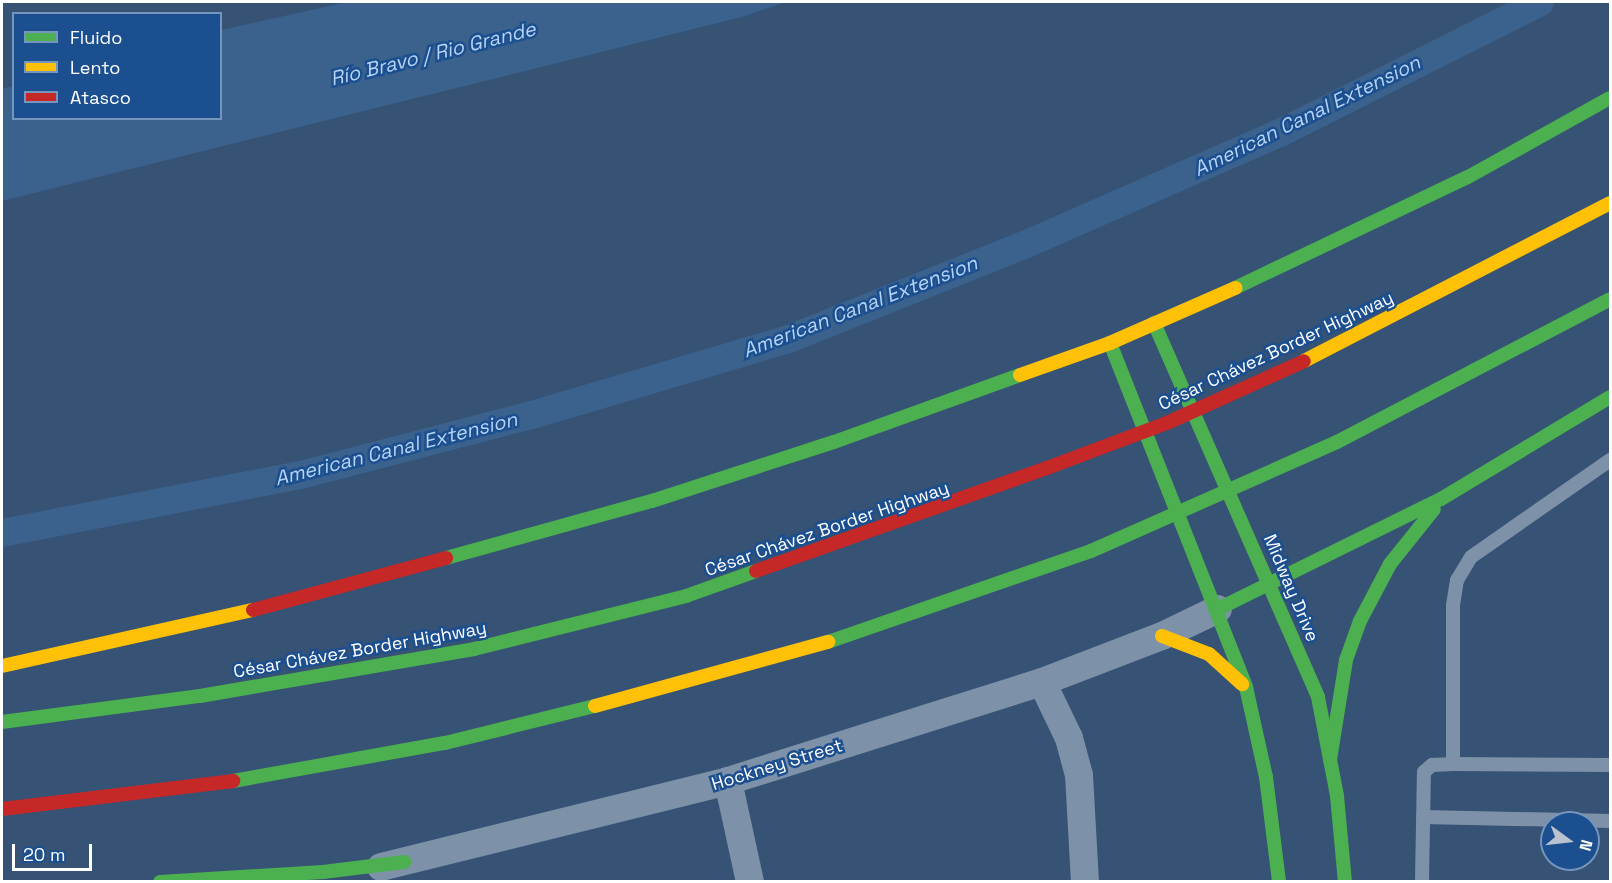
<!DOCTYPE html>
<html>
<head>
<meta charset="utf-8">
<style>
  body { margin:0 }
  #map { position:relative; width:1612px; height:883px; overflow:hidden; background:#365274; font-family:"Space Grotesk",sans-serif }
  div>[style] { position:absolute }
  .water>* { inset:0; background:#3b618d }
  .canal>* { height:28px; margin:-14px; padding:0 14px; transform-origin:14px; border-radius:14px; background:#3b618d }
  .lane>* { height:14px; margin:-7px; padding:0 7px; transform-origin:7px; border-radius:7px; background:#7d92a8 }
  .street>* { height:28px; margin:-14px; padding:0 14px; transform-origin:14px; border-radius:14px; background:#7d92a8 }
  .fast>* { height:14px; margin:-7px; padding:0 7px; transform-origin:7px; border-radius:7px; background:#4caf50 }
  .slow>* { height:14px; margin:-7px; padding:0 7px; transform-origin:7px; border-radius:7px; background:#ffc107 }
  .jam>* { height:14px; margin:-7px; padding:0 7px; transform-origin:7px; border-radius:7px; background:#c62828 }
  .fast-bridge>* { height:14px; margin:-7px; padding:0 7px; transform-origin:7px; border-radius:7px; background:#4caf50 }
  .jam-bridge>* { height:14px; margin:-7px; padding:0 7px; transform-origin:7px; border-radius:7px; background:#c62828 }
  span { translate:-50% -50%; white-space:nowrap; text-align:center; line-height:1.15; -webkit-text-stroke:5px #1b4f8f; paint-order:stroke }
  .street-label { font-size:18px; color:#fff }
  .water-label { font-size:20px; color:#b5d3f5; font-style:italic }
  .frame { position:absolute; inset:0; border:3px solid #fff; pointer-events:none }
  .legend { position:absolute; left:12px; top:12px; width:210px; height:108px; box-sizing:border-box; background:#1b4f8f; border:2px solid #7695bc; margin:0; padding:8px 10px; list-style:none; font-size:18px; color:#fff }
  .legend li { display:flex; align-items:center; gap:12px; height:30px }
  .legend b { width:30px; border:2px solid #7695bc }
  .north { position:absolute; left:1540px; top:811px; width:60px; height:60px; box-sizing:border-box; background:#1b4f8f; border:2px solid #7695bc; border-radius:50%; rotate:105deg; font-size:16px; font-weight:700; line-height:24px; text-align:center; color:#fff }
  .north::after { content:''; display:block; margin:auto; width:21px; height:27px; background:#b9c2ce; clip-path:polygon(50% 0,100% 100%,50% 72%,0 100%) }
  .scale { position:absolute; left:12px; top:844px; width:80px; height:27px; box-sizing:border-box; border:3px solid #fff; border-top:0; padding-left:8px; font-size:18px; line-height:21px; white-space:nowrap; color:#fff; -webkit-text-stroke:4px #1b4f8f; paint-order:stroke }
</style>
</head>
<body>
<div id="map">
  <div class="water">
    <div style="clip-path:polygon(347px 2px,786px 2px,742px 17px,2px 201px,2px 89px,13px 86px,14px 118px,220px 118px,221px 30px)"></div>
  </div>
  <div class="canal">
    <div style="left:2px;top:533px;width:305px;rotate:-11deg"></div>
    <div style="left:301px;top:475px;width:239px;rotate:-14.6deg"></div>
    <div style="left:532px;top:415px;width:268px;rotate:-16.5deg"></div>
    <div style="left:789px;top:339px;width:251px;rotate:-21.8deg"></div>
    <div style="left:1022px;top:246px;width:284px;rotate:-23.7deg"></div>
    <div style="left:1282px;top:132px;width:289px;rotate:-26.7deg"></div>
  </div>
  <div class="lane">
    <div style="left:1610px;top:460px;width:169px;rotate:145.1deg"></div>
    <div style="left:1471px;top:557px;width:27px;rotate:121deg"></div>
    <div style="left:1457px;top:580px;width:26px;rotate:99deg"></div>
    <div style="left:1453px;top:606px;width:158px;rotate:90deg"></div>
    <div style="left:1453px;top:764px;width:157px;rotate:0.4deg"></div>
    <div style="left:1423px;top:817px;width:187px;rotate:1.2deg"></div>
    <div style="left:1422px;top:882px;width:110px;rotate:-89deg"></div>
    <div style="left:1424px;top:772px;width:11px;rotate:-41deg"></div>
    <div style="left:1432px;top:765px;width:21px;rotate:-3deg"></div>
  </div>
  <div class="street">
    <div style="left:1042px;top:682px;width:62px;rotate:64.3deg"></div>
    <div style="left:1069px;top:738px;width:38px;rotate:75deg"></div>
    <div style="left:1079px;top:775px;width:107px;rotate:86.8deg"></div>
    <div style="left:728px;top:781px;width:103px;rotate:77.7deg"></div>
    <div style="left:381px;top:867px;width:357px;rotate:-13.9deg"></div>
    <div style="left:728px;top:781px;width:329px;rotate:-17.5deg"></div>
    <div style="left:1042px;top:682px;width:129px;rotate:-21deg"></div>
    <div style="left:1162px;top:636px;width:62px;rotate:-25.7deg"></div>
  </div>
  <div class="fast">
    <div style="left:1235px;top:288px;width:258px;rotate:-25.5deg"></div>
    <div style="left:1468px;top:177px;width:162px;rotate:-29.1deg"></div>
    <div style="left:1154px;top:323px;width:408px;rotate:66.3deg"></div>
    <div style="left:1318px;top:697px;width:101px;rotate:79.1deg"></div>
    <div style="left:1337px;top:796px;width:86px;rotate:84.7deg"></div>
    <div style="left:1110px;top:343px;width:370px;rotate:68.4deg"></div>
    <div style="left:1246px;top:687px;width:92px;rotate:77.5deg"></div>
    <div style="left:1266px;top:777px;width:106px;rotate:82.9deg"></div>
    <div style="left:1337px;top:442px;width:308px;rotate:-27.6deg"></div>
    <div style="left:446px;top:558px;width:214px;rotate:-15.5deg"></div>
    <div style="left:652px;top:501px;width:191px;rotate:-18deg"></div>
    <div style="left:834px;top:442px;width:198px;rotate:-19.8deg"></div>
    <div style="left:1218px;top:609px;width:249px;rotate:-26.3deg"></div>
    <div style="left:1441px;top:499px;width:197px;rotate:-31.1deg"></div>
    <div style="left:828px;top:642px;width:278px;rotate:-19.1deg"></div>
    <div style="left:2px;top:722px;width:200px;rotate:-7.5deg"></div>
    <div style="left:200px;top:696px;width:278px;rotate:-9.7deg"></div>
    <div style="left:474px;top:649px;width:219px;rotate:-14deg"></div>
    <div style="left:686px;top:596px;width:74px;rotate:-19.7deg"></div>
    <div style="left:1330px;top:760px;width:101px;rotate:-80.9deg"></div>
    <div style="left:1346px;top:660px;width:41px;rotate:-70.3deg"></div>
    <div style="left:1360px;top:621px;width:64px;rotate:-62.2deg"></div>
    <div style="left:1390px;top:564px;width:70px;rotate:-51.3deg"></div>
    <div style="left:233px;top:781px;width:215px;rotate:-10.2deg"></div>
    <div style="left:445px;top:743px;width:154px;rotate:-13.9deg"></div>
    <div style="left:160px;top:882px;width:163px;rotate:-3.5deg"></div>
    <div style="left:323px;top:872px;width:82px;rotate:-7deg"></div>
  </div>
  <div class="slow">
    <div style="left:1304px;top:361px;width:344px;rotate:-27.3deg"></div>
    <div style="left:1020px;top:375px;width:96px;rotate:-19.6deg"></div>
    <div style="left:1110px;top:343px;width:137px;rotate:-23.7deg"></div>
    <div style="left:1162px;top:636px;width:50px;rotate:21deg"></div>
    <div style="left:1209px;top:654px;width:45px;rotate:42.3deg"></div>
    <div style="left:2px;top:666px;width:257px;rotate:-12.6deg"></div>
    <div style="left:595px;top:706px;width:242px;rotate:-15.4deg"></div>
  </div>
  <div class="jam">
    <div style="left:756px;top:571px;width:309px;rotate:-19.5deg"></div>
    <div style="left:253px;top:610px;width:200px;rotate:-15.1deg"></div>
    <div style="left:2px;top:809px;width:233px;rotate:-6.9deg"></div>
  </div>
  <div class="fast-bridge">
    <div style="left:1091px;top:551px;width:269px;rotate:-23.9deg"></div>
  </div>
  <div class="jam-bridge">
    <div style="left:1047px;top:468px;width:128px;rotate:-20.6deg"></div>
    <div style="left:1167px;top:423px;width:150px;rotate:-24.3deg"></div>
  </div>
  <div class="street-label">
    <span style="left:1276px;top:351px;rotate:-25deg">César Chávez Border Highway</span>
    <span style="left:827px;top:529px;rotate:-19deg">César Chávez Border Highway</span>
    <span style="left:1291px;top:588px;rotate:67deg">Midway Drive</span>
    <span style="left:360px;top:650px;rotate:-10deg">César Chávez Border Highway</span>
    <span style="left:777px;top:765px;rotate:-17deg">Hockney Street</span>
  </div>
  <div class="water-label">
    <span style="left:433px;top:54px;rotate:-14deg">Río Bravo / Rio Grande</span>
    <span style="left:1307px;top:116px;rotate:-26deg">American Canal Extension</span>
    <span style="left:860px;top:307px;rotate:-21deg">American Canal Extension</span>
    <span style="left:396px;top:449px;rotate:-14deg">American Canal Extension</span>
  </div>
  <div class="frame"></div>
  <ul class="legend">
  <li><b style="height:8px;background:#4caf50"></b>Fluido</li>
  <li><b style="height:8px;background:#ffc107"></b>Lento</li>
  <li><b style="height:8px;background:#c62828"></b>Atasco</li>
  </ul>
  <div class="north">N</div>
  <div class="scale">20 m</div>
</div>
</body>
</html>
